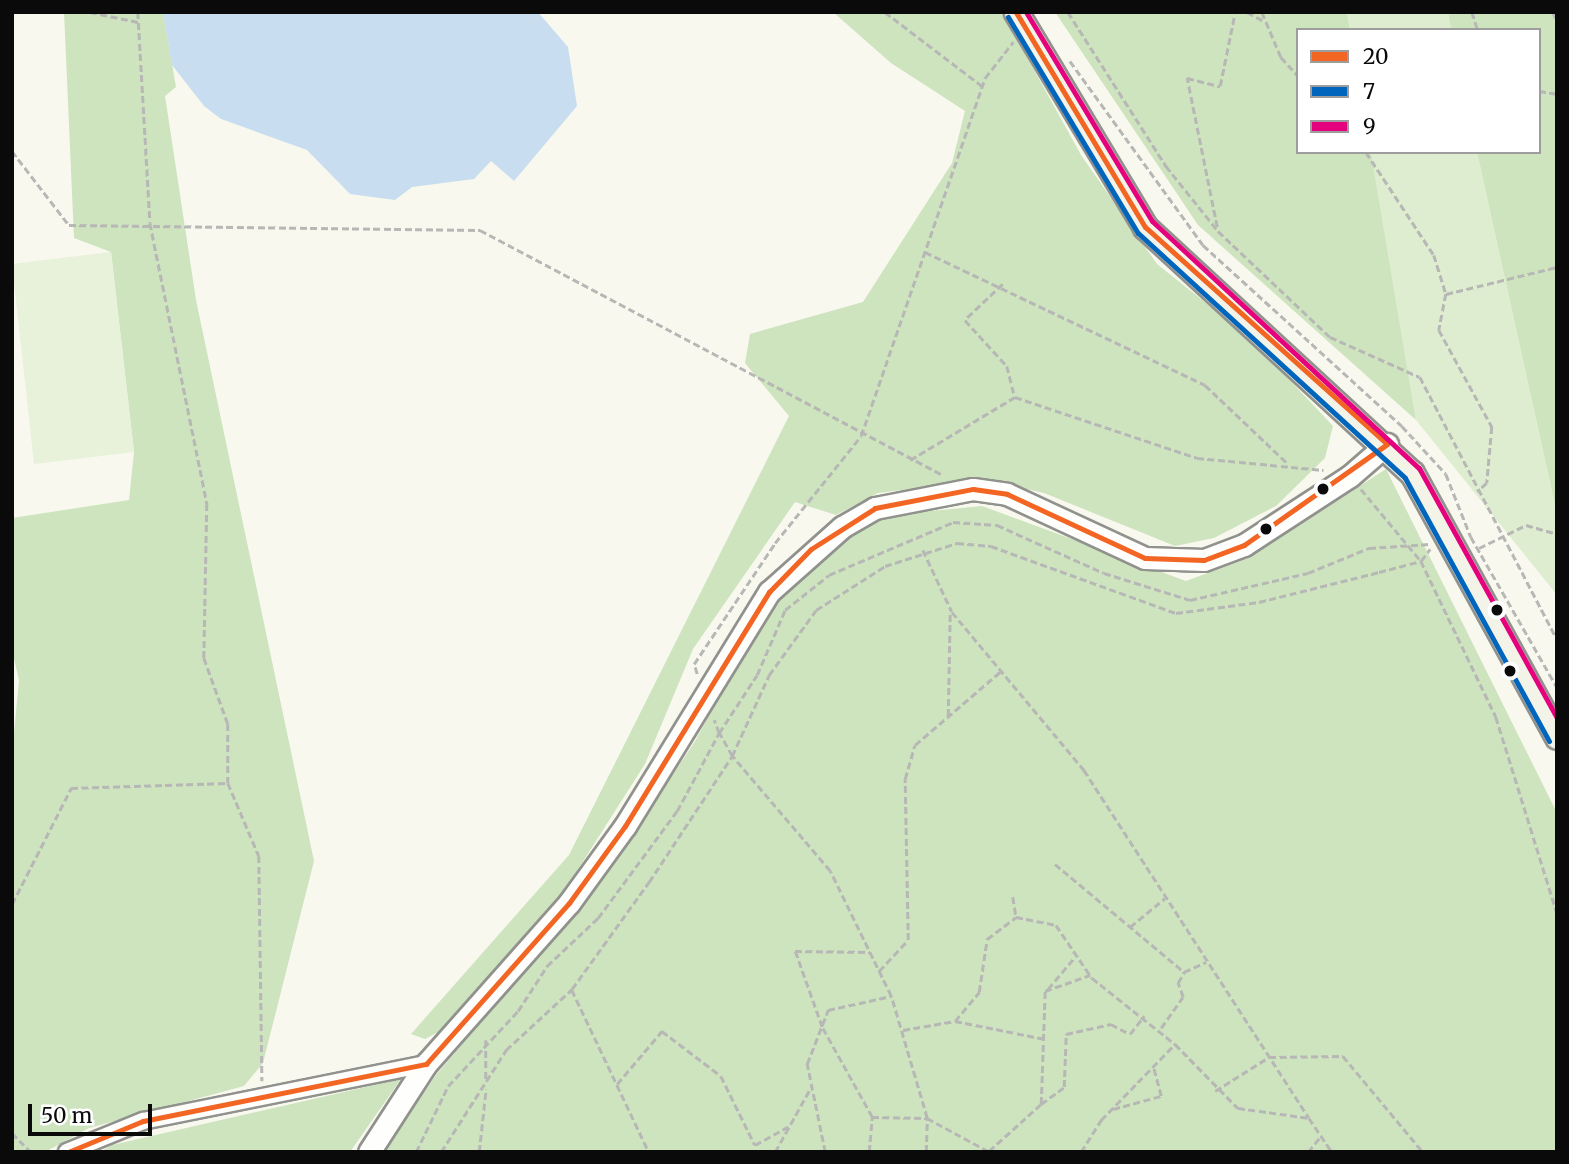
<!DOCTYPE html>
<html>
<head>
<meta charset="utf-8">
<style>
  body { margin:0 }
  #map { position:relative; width:1569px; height:1164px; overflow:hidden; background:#f8f8ee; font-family:Merriweather,serif }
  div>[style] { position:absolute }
  .green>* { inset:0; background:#deedd0 }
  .forest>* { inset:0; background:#cde4bf }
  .pitch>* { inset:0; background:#e8f1d9 }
  .water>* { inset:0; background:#c8ddef }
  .path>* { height:2.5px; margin-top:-1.25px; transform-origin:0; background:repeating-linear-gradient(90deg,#b7b7b5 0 7px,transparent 0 10.5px) }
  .roads { filter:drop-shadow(2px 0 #91918d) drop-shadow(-2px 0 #91918d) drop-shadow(0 2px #91918d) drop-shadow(0 -2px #91918d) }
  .minor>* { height:16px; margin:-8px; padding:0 8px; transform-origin:8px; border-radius:8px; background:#fefefc }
  .tertiary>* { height:21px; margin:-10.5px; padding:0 10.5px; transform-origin:10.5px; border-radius:10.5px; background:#fefefc }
  .secondary>* { height:23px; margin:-11.5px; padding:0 11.5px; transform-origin:11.5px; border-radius:11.5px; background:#f3f3e8 }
  .bus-1>* { height:5px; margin:-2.5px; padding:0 2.5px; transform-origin:2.5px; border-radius:2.5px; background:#f26522 }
  .bus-2>* { height:5px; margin:-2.5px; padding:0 2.5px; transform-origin:2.5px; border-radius:2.5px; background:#0065bd }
  .bus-3>* { height:5px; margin:-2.5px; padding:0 2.5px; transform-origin:2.5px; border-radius:2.5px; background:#e5007d }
  .dots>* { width:19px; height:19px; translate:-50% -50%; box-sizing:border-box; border:4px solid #fff; border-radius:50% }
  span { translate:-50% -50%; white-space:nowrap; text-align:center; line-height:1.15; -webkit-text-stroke:7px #fff; paint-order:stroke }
  .frame { position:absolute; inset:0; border:14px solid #0a0a0a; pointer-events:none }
  .legend { position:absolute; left:1296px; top:28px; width:245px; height:126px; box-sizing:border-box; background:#fff; border:2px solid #9d9d9d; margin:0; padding:9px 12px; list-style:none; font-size:21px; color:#0a0a0a }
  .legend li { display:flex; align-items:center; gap:14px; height:35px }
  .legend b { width:35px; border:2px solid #9d9d9d }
  .scale { position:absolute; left:28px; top:1104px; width:124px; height:32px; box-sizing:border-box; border:4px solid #0a0a0a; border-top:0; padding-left:9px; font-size:21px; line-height:24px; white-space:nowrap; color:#0a0a0a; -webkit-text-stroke:5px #fff; paint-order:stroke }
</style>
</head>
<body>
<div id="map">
  <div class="green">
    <div style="clip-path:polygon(1347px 12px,1448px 12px,1451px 30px,1350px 30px)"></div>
    <div style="clip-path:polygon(1371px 152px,1477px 152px,1557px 514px,1557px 595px,1416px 420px)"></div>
  </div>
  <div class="forest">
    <div style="clip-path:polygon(64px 12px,163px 12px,176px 87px,165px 96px,196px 300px,314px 861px,263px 1063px,244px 1086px,89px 1128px,45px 1152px,12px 1152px,12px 754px,19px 680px,12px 650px,12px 518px,129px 500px,134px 452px,111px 252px,74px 238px)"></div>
    <div style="clip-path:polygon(833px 12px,1002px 12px,1081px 155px,1157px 264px,1251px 339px,1333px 426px,1325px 458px,1276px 506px,1214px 538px,1175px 546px,1044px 493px,986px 480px,878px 493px,836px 515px,795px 502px,693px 649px,645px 764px,566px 888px,440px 1031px,425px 1039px,411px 1034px,569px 855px,789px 416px,745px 363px,750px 334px,863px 302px,952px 163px,965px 111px,891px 63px)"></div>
    <div style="clip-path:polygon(1055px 12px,1347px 12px,1350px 30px,1298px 30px,1298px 152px,1371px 152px,1416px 420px,1198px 225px)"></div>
    <div style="clip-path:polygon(1448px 12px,1557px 12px,1557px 514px,1477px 152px,1539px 152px,1539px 30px,1451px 30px)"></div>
    <div style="clip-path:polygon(1386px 469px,1557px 813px,1557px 1152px,384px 1152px,436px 1075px,602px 879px,694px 743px,765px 614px,804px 569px,844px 537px,890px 515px,982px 506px,1186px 581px,1246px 559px)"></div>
    <div style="clip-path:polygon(401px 1079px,350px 1152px,100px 1152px,112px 1145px)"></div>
  </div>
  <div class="pitch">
    <div style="clip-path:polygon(111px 252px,134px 452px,34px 464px,12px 264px)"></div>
  </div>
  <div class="water">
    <div style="clip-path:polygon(163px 12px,538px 12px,568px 47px,577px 106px,514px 181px,491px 161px,474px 179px,412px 187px,395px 200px,350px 194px,307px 150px,221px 119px,204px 106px,172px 65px)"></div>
  </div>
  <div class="path">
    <div style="left:90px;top:12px;width:49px;rotate:11.8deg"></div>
    <div style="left:138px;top:12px;width:211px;rotate:86.7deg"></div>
    <div style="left:150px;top:223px;width:287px;rotate:78.5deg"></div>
    <div style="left:207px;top:504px;width:154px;rotate:91.1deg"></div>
    <div style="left:204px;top:658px;width:70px;rotate:70deg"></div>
    <div style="left:228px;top:724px;width:59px;rotate:90deg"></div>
    <div style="left:228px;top:783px;width:79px;rotate:67deg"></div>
    <div style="left:259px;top:856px;width:225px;rotate:89.2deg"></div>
    <div style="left:885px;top:12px;width:122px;rotate:37.3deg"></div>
    <div style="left:1068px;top:12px;width:183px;rotate:57.5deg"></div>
    <div style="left:1166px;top:166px;width:83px;rotate:51.3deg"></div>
    <div style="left:1218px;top:231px;width:154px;rotate:43.4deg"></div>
    <div style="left:1330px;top:337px;width:98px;rotate:24deg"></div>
    <div style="left:1420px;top:377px;width:296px;rotate:62.4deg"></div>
    <div style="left:1247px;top:12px;width:21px;rotate:28deg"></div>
    <div style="left:1262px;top:12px;width:49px;rotate:67.1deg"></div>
    <div style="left:1281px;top:57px;width:25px;rotate:48deg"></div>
    <div style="left:1472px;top:12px;width:19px;rotate:72deg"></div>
    <div style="left:1553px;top:12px;width:10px;rotate:66deg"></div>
    <div style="left:1070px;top:61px;width:227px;rotate:54.1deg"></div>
    <div style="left:1203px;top:245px;width:269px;rotate:42.3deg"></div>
    <div style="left:1402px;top:426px;width:65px;rotate:47.5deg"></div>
    <div style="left:1446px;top:474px;width:68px;rotate:68.4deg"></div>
    <div style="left:1471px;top:537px;width:173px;rotate:60.2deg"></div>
    <div style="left:1539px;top:91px;width:18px;rotate:9deg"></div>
    <div style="left:12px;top:151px;width:93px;rotate:52.4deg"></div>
    <div style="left:69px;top:225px;width:411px;rotate:0.7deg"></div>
    <div style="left:480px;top:230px;width:524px;rotate:27.89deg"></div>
    <div style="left:1366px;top:152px;width:123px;rotate:56.6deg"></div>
    <div style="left:1434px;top:255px;width:41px;rotate:72.9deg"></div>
    <div style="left:1446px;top:294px;width:37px;rotate:101deg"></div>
    <div style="left:1439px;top:330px;width:111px;rotate:61.3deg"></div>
    <div style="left:1492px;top:427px;width:56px;rotate:95.1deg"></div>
    <div style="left:1487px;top:483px;width:13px;rotate:138deg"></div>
    <div style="left:1217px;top:227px;width:152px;rotate:-101.4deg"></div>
    <div style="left:1187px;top:78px;width:34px;rotate:14deg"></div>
    <div style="left:1220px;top:86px;width:76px;rotate:-78.5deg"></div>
    <div style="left:925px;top:252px;width:310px;rotate:25.4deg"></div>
    <div style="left:1205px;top:385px;width:112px;rotate:43.5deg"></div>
    <div style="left:1003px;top:284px;width:52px;rotate:136.5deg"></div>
    <div style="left:965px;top:320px;width:62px;rotate:47.6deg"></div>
    <div style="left:1007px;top:366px;width:32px;rotate:76deg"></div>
    <div style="left:1446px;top:294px;width:114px;rotate:-13.7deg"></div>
    <div style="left:910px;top:460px;width:122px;rotate:-31deg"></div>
    <div style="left:1015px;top:397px;width:192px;rotate:18.5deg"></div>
    <div style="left:1197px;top:458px;width:127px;rotate:5.4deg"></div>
    <div style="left:1361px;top:489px;width:94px;rotate:50.2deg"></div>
    <div style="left:1421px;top:561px;width:173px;rotate:64.3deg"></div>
    <div style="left:1496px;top:717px;width:205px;rotate:72.7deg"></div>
    <div style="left:1479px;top:548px;width:52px;rotate:-26.1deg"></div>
    <div style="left:1526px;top:525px;width:32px;rotate:16deg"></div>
    <div style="left:923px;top:550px;width:68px;rotate:64.9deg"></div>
    <div style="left:952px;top:612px;width:206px;rotate:50.1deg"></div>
    <div style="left:1084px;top:770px;width:414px;rotate:57.1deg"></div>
    <div style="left:697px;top:674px;width:10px;rotate:-107deg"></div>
    <div style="left:694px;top:664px;width:146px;rotate:-56.2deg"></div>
    <div style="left:775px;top:543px;width:137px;rotate:-51.2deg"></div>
    <div style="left:861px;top:436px;width:379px;rotate:-70.9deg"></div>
    <div style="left:985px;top:78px;width:46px;rotate:-52.1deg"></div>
    <div style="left:948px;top:716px;width:105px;rotate:-88.9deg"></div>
    <div style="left:1055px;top:864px;width:168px;rotate:39.9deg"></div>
    <div style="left:1184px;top:972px;width:24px;rotate:-24deg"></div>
    <div style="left:1013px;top:897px;width:20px;rotate:81deg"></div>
    <div style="left:12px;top:904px;width:130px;rotate:-63deg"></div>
    <div style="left:71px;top:788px;width:157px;rotate:-1.8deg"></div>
    <div style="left:1130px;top:927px;width:45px;rotate:-39.6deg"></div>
    <div style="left:879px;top:971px;width:42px;rotate:-46.9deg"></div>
    <div style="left:908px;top:940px;width:161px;rotate:-91.1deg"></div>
    <div style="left:905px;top:779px;width:35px;rotate:-74deg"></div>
    <div style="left:915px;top:745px;width:113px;rotate:-40.7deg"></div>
    <div style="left:1048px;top:989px;width:39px;rotate:-50deg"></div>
    <div style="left:572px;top:990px;width:179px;rotate:64.6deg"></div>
    <div style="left:955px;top:1021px;width:92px;rotate:11.3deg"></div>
    <div style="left:1161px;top:1028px;width:38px;rotate:-55deg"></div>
    <div style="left:1183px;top:997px;width:15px;rotate:-110deg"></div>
    <div style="left:1178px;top:983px;width:13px;rotate:-61deg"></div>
    <div style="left:903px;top:1030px;width:53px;rotate:-9.8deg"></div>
    <div style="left:955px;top:1021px;width:38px;rotate:-50deg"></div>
    <div style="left:979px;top:992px;width:54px;rotate:-81.4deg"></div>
    <div style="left:987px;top:939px;width:36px;rotate:-37deg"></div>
    <div style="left:1016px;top:917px;width:41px;rotate:11.3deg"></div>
    <div style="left:1056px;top:925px;width:64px;rotate:55.8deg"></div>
    <div style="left:1092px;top:978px;width:106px;rotate:38.5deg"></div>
    <div style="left:486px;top:1040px;width:42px;rotate:90deg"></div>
    <div style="left:617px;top:1084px;width:70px;rotate:-49.7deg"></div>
    <div style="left:662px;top:1031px;width:74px;rotate:37.3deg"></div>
    <div style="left:721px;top:1076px;width:77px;rotate:63.8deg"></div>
    <div style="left:755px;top:1145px;width:38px;rotate:-29deg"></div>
    <div style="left:1215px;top:1091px;width:64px;rotate:-32.2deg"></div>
    <div style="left:1269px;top:1057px;width:74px;rotate:-0.8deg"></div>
    <div style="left:1343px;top:1056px;width:125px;rotate:50.2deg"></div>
    <div style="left:1041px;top:1104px;width:29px;rotate:-36deg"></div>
    <div style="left:1064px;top:1087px;width:53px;rotate:-87.8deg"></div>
    <div style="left:1066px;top:1034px;width:46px;rotate:-12.5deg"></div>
    <div style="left:1111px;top:1024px;width:21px;rotate:28deg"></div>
    <div style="left:1130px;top:1034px;width:23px;rotate:-52deg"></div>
    <div style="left:1113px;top:1109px;width:50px;rotate:-15.2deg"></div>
    <div style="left:1161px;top:1096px;width:31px;rotate:-105deg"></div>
    <div style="left:872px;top:1117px;width:55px;rotate:1deg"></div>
    <div style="left:927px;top:1118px;width:72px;rotate:28.4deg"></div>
    <div style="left:12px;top:1133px;width:27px;rotate:45deg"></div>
    <div style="left:989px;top:1151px;width:70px;rotate:-42.1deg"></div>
    <div style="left:1041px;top:1104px;width:113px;rotate:-88deg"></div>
    <div style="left:1045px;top:991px;width:48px;rotate:-19.6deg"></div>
    <div style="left:416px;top:1152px;width:73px;rotate:-64.1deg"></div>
    <div style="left:448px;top:1086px;width:103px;rotate:-47deg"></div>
    <div style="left:518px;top:1011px;width:54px;rotate:-57.2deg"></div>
    <div style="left:547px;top:966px;width:70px;rotate:-43.3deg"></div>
    <div style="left:598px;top:918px;width:133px;rotate:-53.6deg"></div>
    <div style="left:677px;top:811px;width:89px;rotate:-61.7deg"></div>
    <div style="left:719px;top:733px;width:14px;rotate:-111deg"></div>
    <div style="left:441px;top:1152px;width:121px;rotate:-57.5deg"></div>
    <div style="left:506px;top:1050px;width:90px;rotate:-42.7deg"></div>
    <div style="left:572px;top:989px;width:132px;rotate:-54.3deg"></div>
    <div style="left:649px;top:882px;width:151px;rotate:-56.6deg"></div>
    <div style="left:732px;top:756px;width:89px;rotate:-65.4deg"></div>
    <div style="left:769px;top:675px;width:80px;rotate:-54.1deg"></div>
    <div style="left:816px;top:610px;width:82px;rotate:-32.5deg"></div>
    <div style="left:885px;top:566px;width:76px;rotate:-17.7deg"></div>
    <div style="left:957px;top:543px;width:34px;rotate:5deg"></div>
    <div style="left:991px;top:546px;width:197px;rotate:19.9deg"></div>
    <div style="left:1176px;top:613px;width:84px;rotate:-7.5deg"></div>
    <div style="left:1259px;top:602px;width:124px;rotate:-14deg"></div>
    <div style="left:1379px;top:572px;width:43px;rotate:-14.7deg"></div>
    <div style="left:1421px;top:561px;width:15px;rotate:-53deg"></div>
    <div style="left:479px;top:1152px;width:63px;rotate:-83.7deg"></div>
    <div style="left:775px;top:1152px;width:74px;rotate:-61deg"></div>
    <div style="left:825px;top:1152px;width:90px;rotate:-101.6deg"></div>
    <div style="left:807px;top:1064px;width:58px;rotate:-68.7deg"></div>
    <div style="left:828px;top:1010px;width:65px;rotate:-12.5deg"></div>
    <div style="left:869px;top:1152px;width:35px;rotate:-85deg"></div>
    <div style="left:872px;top:1117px;width:103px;rotate:-119.1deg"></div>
    <div style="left:822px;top:1027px;width:81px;rotate:-109.6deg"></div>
    <div style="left:795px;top:951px;width:75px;rotate:0.8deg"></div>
    <div style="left:926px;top:1152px;width:34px;rotate:-88deg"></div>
    <div style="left:927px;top:1118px;width:127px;rotate:-106.4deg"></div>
    <div style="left:891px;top:996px;width:139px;rotate:-116deg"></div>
    <div style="left:830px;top:871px;width:151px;rotate:-130.4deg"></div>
    <div style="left:732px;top:756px;width:26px;rotate:-119deg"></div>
    <div style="left:719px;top:733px;width:69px;rotate:-56.8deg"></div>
    <div style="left:757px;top:675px;width:71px;rotate:-66.7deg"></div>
    <div style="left:785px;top:610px;width:56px;rotate:-38.5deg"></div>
    <div style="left:829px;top:575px;width:135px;rotate:-23.1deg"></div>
    <div style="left:953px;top:522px;width:44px;rotate:3.9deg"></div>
    <div style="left:997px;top:525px;width:117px;rotate:24.2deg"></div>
    <div style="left:1104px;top:573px;width:90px;rotate:17.4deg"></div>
    <div style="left:1190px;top:600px;width:121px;rotate:-12.9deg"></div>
    <div style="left:1308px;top:573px;width:66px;rotate:-22.3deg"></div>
    <div style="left:1369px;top:548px;width:61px;rotate:-3.8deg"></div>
    <div style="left:1081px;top:1152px;width:38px;rotate:-58deg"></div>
    <div style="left:1101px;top:1120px;width:106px;rotate:-45.8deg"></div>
    <div style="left:1175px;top:1044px;width:90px;rotate:45.5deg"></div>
    <div style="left:1238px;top:1108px;width:72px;rotate:8deg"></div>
    <div style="left:1309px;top:1118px;width:41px;rotate:55.9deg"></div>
    <div style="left:1308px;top:1152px;width:21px;rotate:-51deg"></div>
  </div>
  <div class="roads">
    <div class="minor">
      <div style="left:67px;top:1152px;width:82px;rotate:-22.2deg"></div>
      <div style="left:143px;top:1121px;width:289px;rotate:-11.4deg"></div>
    </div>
    <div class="tertiary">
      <div style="left:369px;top:1152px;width:105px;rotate:-57.1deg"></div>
      <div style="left:426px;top:1064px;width:215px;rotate:-48.4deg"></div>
      <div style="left:569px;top:903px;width:95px;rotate:-54deg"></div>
      <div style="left:625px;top:826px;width:275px;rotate:-58.4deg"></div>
      <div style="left:769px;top:592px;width:98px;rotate:-41.7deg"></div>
      <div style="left:842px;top:527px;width:38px;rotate:-30deg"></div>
      <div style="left:875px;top:508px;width:100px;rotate:-11deg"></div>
      <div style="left:973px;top:489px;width:34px;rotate:8deg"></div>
      <div style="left:1007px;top:494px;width:152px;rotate:24.9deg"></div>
      <div style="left:1145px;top:558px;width:59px;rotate:1.9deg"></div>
      <div style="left:1204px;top:560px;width:43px;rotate:-20.6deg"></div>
      <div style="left:1244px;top:545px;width:126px;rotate:-33.1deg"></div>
      <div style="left:1350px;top:476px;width:49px;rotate:-40.9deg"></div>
    </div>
    <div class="secondary">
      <div style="left:1016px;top:12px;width:251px;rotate:59deg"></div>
      <div style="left:1145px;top:227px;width:363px;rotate:42.7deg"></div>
      <div style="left:1412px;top:473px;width:301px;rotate:61.2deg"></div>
    </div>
  </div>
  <div class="bus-1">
    <div style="left:68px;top:1152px;width:81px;rotate:-22.5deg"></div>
    <div style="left:143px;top:1121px;width:289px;rotate:-11.4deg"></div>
    <div style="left:426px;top:1064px;width:215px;rotate:-48.4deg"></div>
    <div style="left:569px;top:903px;width:95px;rotate:-54deg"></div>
    <div style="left:625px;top:826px;width:275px;rotate:-58.4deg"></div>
    <div style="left:769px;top:592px;width:60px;rotate:-45.7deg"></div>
    <div style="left:811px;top:549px;width:76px;rotate:-32.6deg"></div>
    <div style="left:875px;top:508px;width:100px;rotate:-11deg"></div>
    <div style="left:973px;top:489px;width:34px;rotate:8deg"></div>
    <div style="left:1007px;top:494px;width:152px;rotate:24.9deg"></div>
    <div style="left:1145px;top:558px;width:59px;rotate:1.9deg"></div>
    <div style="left:1204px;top:560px;width:43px;rotate:-20.6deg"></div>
    <div style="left:1244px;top:545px;width:175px;rotate:-35.2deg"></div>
    <div style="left:1387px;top:444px;width:325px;rotate:-138.1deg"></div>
    <div style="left:1145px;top:227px;width:251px;rotate:-121deg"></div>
  </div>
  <div class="bus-2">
    <div style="left:1008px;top:17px;width:252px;rotate:59deg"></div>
    <div style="left:1138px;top:233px;width:362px;rotate:42.5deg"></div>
    <div style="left:1405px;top:478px;width:300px;rotate:61.3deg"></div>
  </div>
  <div class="bus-3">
    <div style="left:1026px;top:12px;width:244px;rotate:58.9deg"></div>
    <div style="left:1152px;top:221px;width:364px;rotate:42.8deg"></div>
    <div style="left:1419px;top:468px;width:286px;rotate:61.1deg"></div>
  </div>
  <div class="dots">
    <div style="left:1323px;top:489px;background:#0a0a0a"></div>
    <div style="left:1266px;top:529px;background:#0a0a0a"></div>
    <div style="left:1497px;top:610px;background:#0a0a0a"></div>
    <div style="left:1510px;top:671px;background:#0a0a0a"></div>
  </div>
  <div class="frame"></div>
  <ul class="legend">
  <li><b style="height:9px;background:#f26522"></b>20</li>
  <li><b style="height:9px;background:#0065bd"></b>7</li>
  <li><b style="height:9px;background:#e5007d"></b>9</li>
  </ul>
  <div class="scale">50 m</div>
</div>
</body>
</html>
